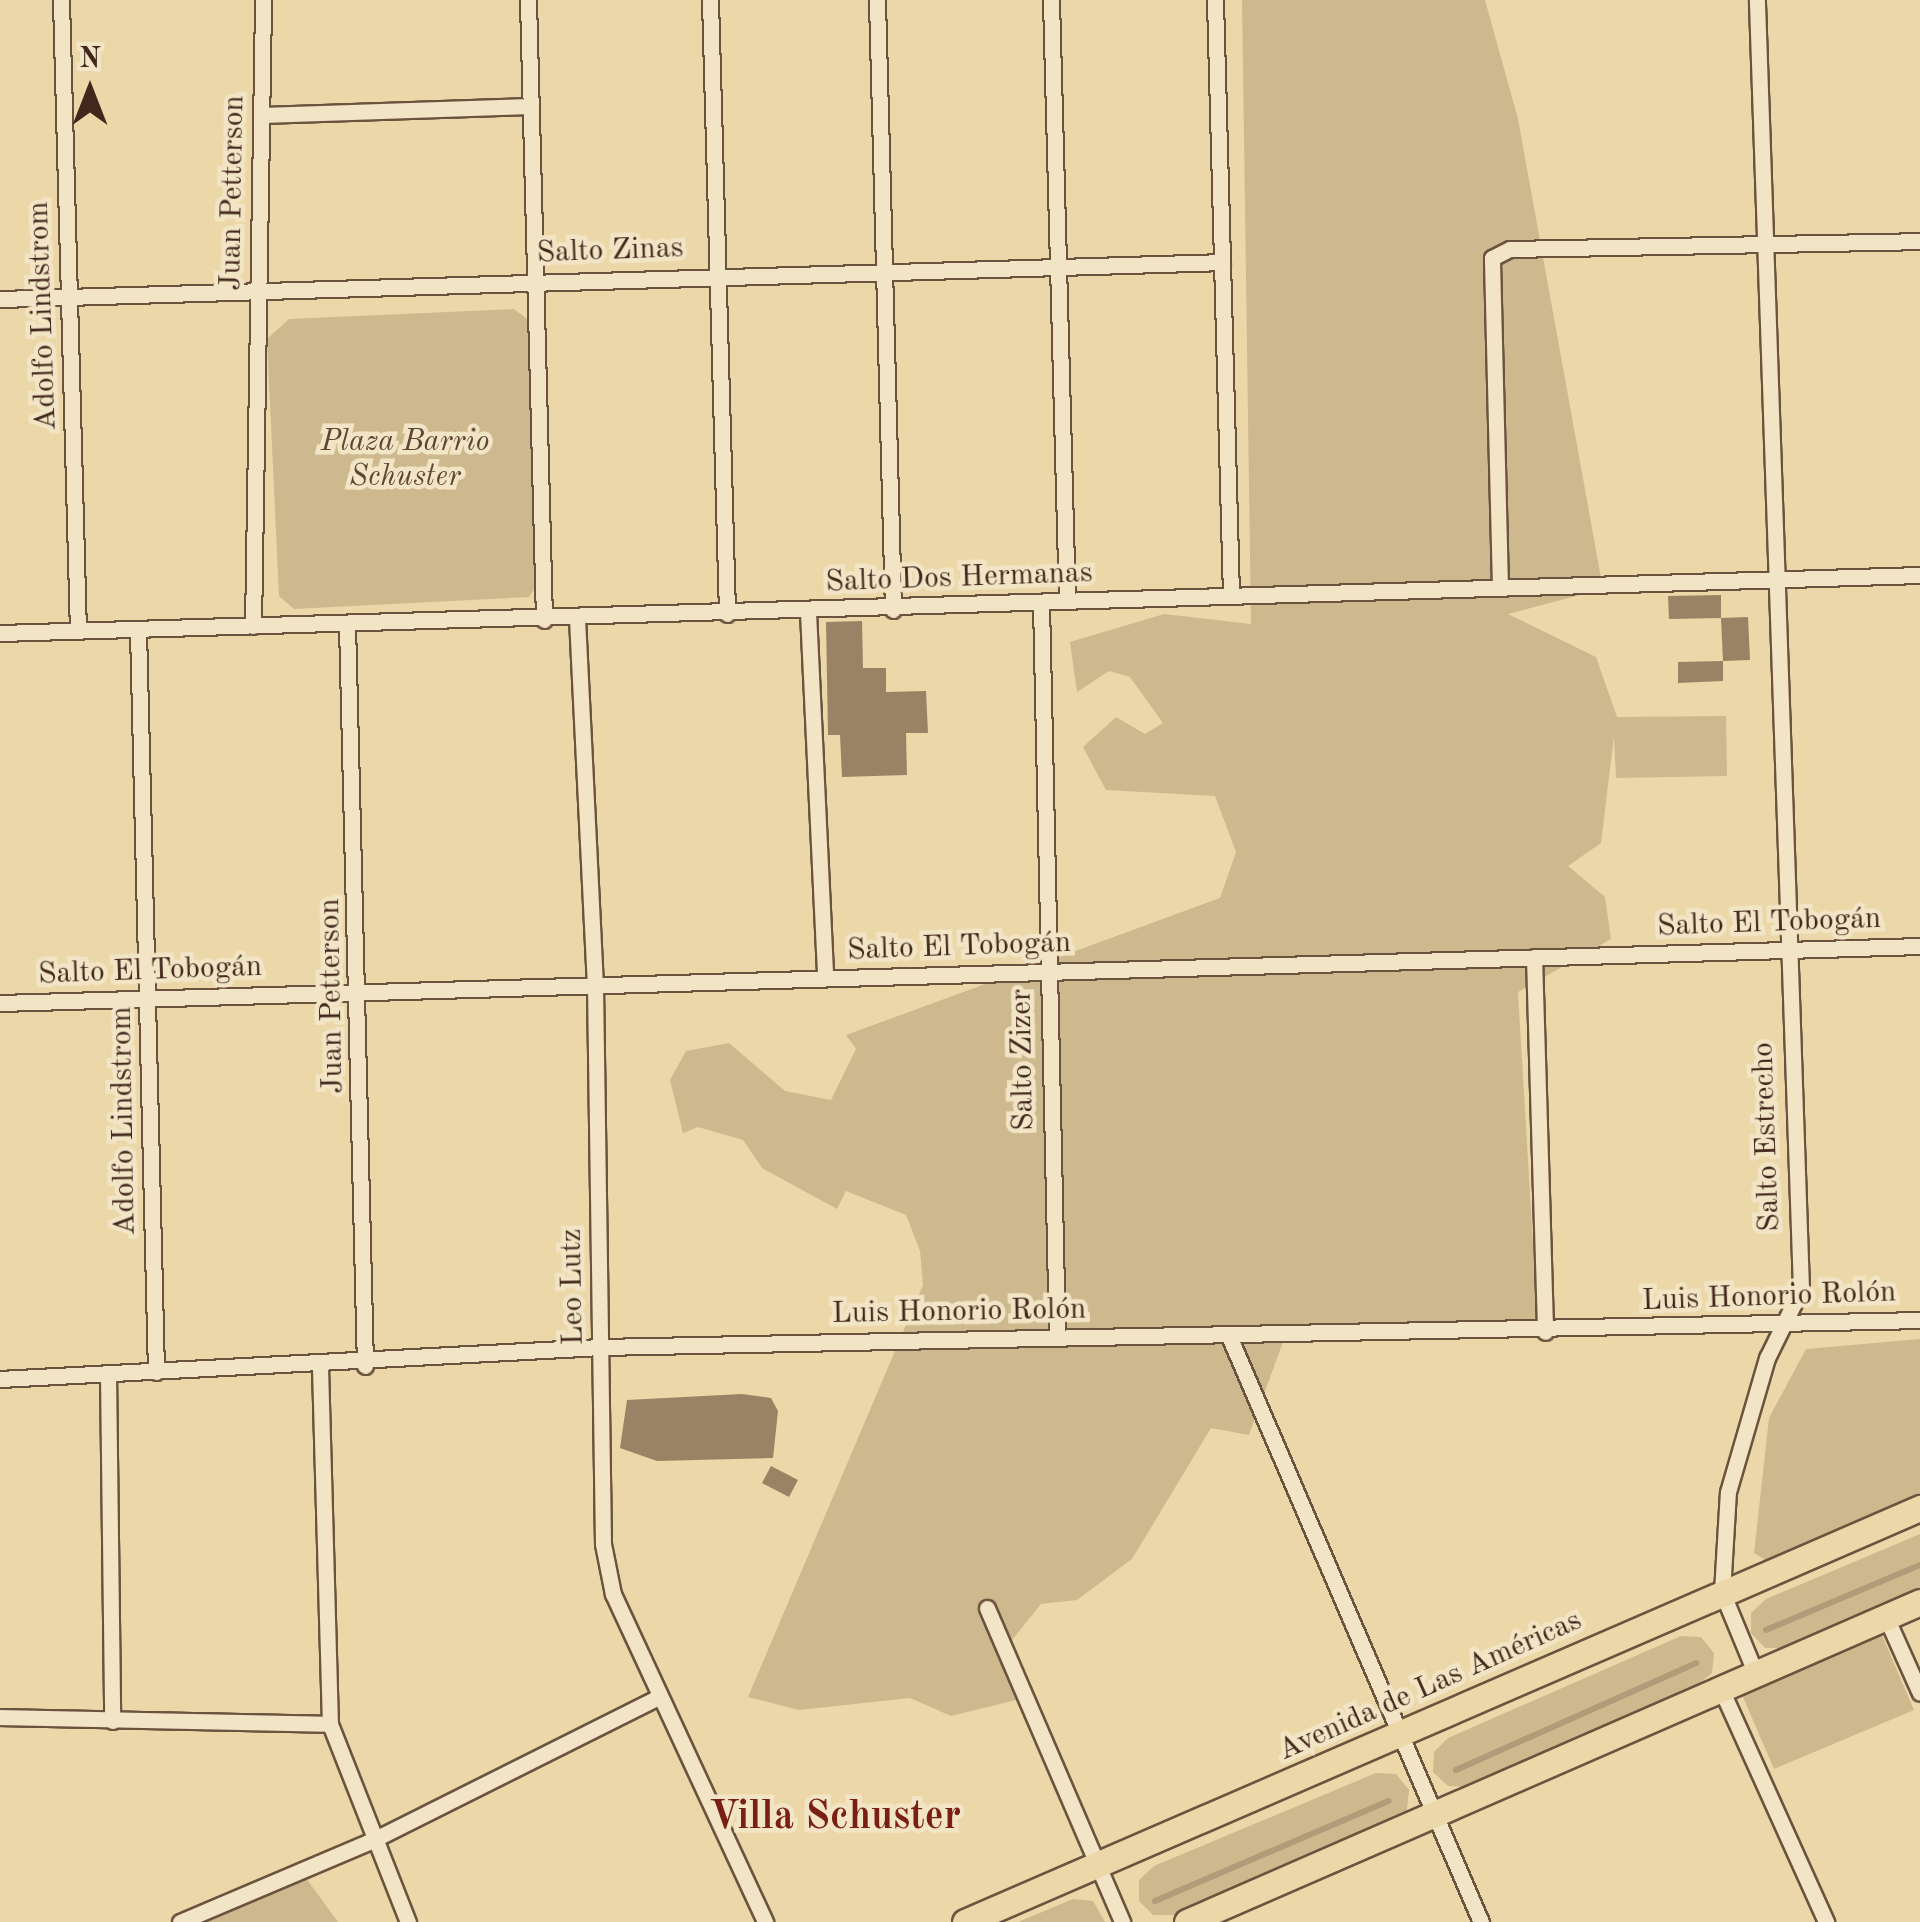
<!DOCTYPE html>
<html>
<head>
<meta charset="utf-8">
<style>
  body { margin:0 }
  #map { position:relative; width:1920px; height:1922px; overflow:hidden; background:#ebd7a7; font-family:"Old Standard TT",serif }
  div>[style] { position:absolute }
  .green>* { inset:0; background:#ceb98f }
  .stream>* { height:6px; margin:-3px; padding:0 3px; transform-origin:3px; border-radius:3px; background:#b29b78 }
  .building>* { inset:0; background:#9a8364 }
  .roads { filter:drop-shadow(2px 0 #6c533f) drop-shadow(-2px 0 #6c533f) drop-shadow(0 2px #6c533f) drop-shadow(0 -2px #6c533f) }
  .minor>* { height:15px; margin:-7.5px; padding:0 7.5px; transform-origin:7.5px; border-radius:7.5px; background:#f2e5c6 }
  .primary>* { height:25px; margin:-12.5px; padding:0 12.5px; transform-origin:12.5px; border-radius:12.5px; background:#ebd7a7 }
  span { translate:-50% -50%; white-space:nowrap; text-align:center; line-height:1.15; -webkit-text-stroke:9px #f2e5c6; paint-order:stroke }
  .street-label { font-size:30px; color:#42271c }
  .park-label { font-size:30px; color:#5e4433; font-style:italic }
  .district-label { font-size:40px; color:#7a1f14; font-weight:700 }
  .north { position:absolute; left:40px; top:40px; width:100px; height:100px; -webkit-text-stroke:8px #f2e5c6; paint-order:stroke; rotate:0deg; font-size:28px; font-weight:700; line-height:40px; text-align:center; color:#42271c }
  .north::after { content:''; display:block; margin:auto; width:35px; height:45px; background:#42271c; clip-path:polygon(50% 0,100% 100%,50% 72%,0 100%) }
</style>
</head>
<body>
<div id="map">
  <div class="green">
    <div style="clip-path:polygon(1242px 0,1485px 0,1518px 119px,1603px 589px,1508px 614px,1596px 657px,1617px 717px,1726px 716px,1727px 776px,1616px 778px,1614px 736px,1601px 843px,1568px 866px,1605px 897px,1611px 939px,1518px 992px,1538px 1329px,1283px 1342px,1249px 1435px,1211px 1428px,1132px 1559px,1077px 1600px,1041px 1604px,1012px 1640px,1016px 1700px,951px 1716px,910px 1698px,799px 1710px,748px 1697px,923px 1285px,920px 1251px,906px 1215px,846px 1191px,837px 1209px,762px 1168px,743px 1140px,698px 1127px,683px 1133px,670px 1080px,686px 1051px,729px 1043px,785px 1091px,831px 1100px,856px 1049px,846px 1035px,1220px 898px,1236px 852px,1215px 796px,1106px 790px,1083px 747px,1116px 717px,1145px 734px,1163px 723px,1130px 677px,1109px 671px,1077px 692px,1070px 642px,1164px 614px,1251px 624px)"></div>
    <div style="clip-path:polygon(514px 309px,531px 322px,541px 579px,529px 597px,294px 609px,279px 596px,267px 339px,289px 319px)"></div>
    <div style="clip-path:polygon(1920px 1339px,1920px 1494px,1765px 1560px,1754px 1553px,1769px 1418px,1806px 1349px)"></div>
    <div style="clip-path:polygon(1920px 1534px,1920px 1591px,1786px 1648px,1765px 1648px,1751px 1633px,1751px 1613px,1766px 1599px)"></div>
    <div style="clip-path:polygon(1880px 1631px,1914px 1710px,1774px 1769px,1740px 1690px)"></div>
    <div style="clip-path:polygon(1681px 1636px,1701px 1637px,1714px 1653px,1712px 1673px,1697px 1685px,1468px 1787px,1448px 1786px,1433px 1772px,1434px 1752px,1448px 1738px)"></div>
    <div style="clip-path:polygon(1376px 1773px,1396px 1774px,1409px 1790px,1407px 1810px,1392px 1822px,1174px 1915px,1153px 1915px,1139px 1901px,1139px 1880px,1154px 1866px)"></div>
    <div style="clip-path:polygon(306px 1878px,338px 1922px,205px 1922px)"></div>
    <div style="clip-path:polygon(1073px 1899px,1093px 1901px,1105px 1922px,1018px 1922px)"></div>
  </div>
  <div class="stream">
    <div style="left:1766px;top:1630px;width:167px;rotate:-22.9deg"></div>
    <div style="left:1456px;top:1770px;width:263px;rotate:-24deg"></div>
    <div style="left:1155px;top:1901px;width:254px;rotate:-23.2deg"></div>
  </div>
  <div class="building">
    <div style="clip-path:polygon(1721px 595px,1721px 618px,1669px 619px,1668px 596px)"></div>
    <div style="clip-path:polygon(1748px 617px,1750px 660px,1723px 661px,1721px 618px)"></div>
    <div style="clip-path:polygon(862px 621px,863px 668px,886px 668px,886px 692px,926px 691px,928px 733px,906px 733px,907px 775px,842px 777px,840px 735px,828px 735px,826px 622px)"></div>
    <div style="clip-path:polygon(1723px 661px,1723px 681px,1678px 683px,1678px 662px)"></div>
    <div style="clip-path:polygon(742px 1394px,771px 1398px,778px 1411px,773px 1458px,657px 1461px,620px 1448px,627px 1400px)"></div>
    <div style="clip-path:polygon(771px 1466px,798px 1480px,789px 1497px,762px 1483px)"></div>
  </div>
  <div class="roads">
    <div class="minor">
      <div style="left:61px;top:0;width:631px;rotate:88.46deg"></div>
      <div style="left:528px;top:0;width:620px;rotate:88.52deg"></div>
      <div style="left:710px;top:0;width:614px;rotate:88.41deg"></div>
      <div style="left:877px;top:0;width:610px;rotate:88.5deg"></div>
      <div style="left:1051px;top:0;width:601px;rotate:88.48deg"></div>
      <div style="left:1215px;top:0;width:596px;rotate:88.46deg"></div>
      <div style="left:262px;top:115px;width:268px;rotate:-1.9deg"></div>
      <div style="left:0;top:299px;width:1223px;rotate:-1.73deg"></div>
      <div style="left:1500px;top:588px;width:330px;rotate:-91.4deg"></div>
      <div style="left:1492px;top:258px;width:20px;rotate:-27deg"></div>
      <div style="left:1510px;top:249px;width:410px;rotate:-1.1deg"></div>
      <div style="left:1041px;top:603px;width:733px;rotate:88.75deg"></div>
      <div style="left:808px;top:612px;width:366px;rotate:87.3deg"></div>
      <div style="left:577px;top:618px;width:367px;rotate:87.2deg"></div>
      <div style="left:595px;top:985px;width:559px;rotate:89.18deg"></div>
      <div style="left:603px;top:1544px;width:51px;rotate:78.7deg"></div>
      <div style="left:613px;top:1594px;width:362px;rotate:65.1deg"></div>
      <div style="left:347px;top:624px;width:742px;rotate:88.61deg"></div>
      <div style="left:253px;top:626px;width:626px;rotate:-89.08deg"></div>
      <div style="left:138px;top:630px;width:742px;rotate:88.61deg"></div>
      <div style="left:0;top:633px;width:1921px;rotate:-1.73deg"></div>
      <div style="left:1534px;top:957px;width:375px;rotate:88.3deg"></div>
      <div style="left:0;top:1003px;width:1921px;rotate:-1.7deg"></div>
      <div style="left:1229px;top:1336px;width:638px;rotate:66.73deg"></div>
      <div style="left:320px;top:1367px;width:357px;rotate:88.4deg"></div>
      <div style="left:330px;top:1724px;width:213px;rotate:68.5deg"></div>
      <div style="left:108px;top:1373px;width:348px;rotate:89.3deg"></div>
      <div style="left:0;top:1379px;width:602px;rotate:-3.05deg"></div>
      <div style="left:601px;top:1347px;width:1319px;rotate:-1.17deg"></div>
      <div style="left:987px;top:1608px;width:342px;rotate:66.7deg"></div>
      <div style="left:1886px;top:1617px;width:83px;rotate:65.9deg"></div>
      <div style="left:1755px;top:1672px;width:87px;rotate:-112.4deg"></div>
      <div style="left:1722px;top:1592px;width:100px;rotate:-86.6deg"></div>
      <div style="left:1728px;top:1492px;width:140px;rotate:-73.8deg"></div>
      <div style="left:1767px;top:1358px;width:77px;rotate:-63.8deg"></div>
      <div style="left:1801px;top:1289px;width:1290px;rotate:-91.96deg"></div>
      <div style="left:1721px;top:1689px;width:256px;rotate:65.7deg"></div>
      <div style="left:0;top:1717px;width:330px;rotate:1.2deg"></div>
      <div style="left:180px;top:1922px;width:210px;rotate:-23deg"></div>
      <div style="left:373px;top:1840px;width:320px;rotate:-26.6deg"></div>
    </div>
    <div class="primary">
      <div style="left:965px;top:1922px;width:1041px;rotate:-23.44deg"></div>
      <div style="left:1187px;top:1922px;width:800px;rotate:-23.58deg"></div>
    </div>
  </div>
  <div class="street-label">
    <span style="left:233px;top:193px;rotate:-89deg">Juan Petterson</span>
    <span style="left:610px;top:251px;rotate:-2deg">Salto Zinas</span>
    <span style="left:43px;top:316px;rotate:-92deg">Adolfo Lindstrom</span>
    <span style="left:959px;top:578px;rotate:-2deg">Salto Dos Hermanas</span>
    <span style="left:1769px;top:923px;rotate:-2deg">Salto El Tobogán</span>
    <span style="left:959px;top:947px;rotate:-2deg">Salto El Tobogán</span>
    <span style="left:150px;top:971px;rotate:-2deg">Salto El Tobogán</span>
    <span style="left:332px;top:996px;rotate:-91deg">Juan Petterson</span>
    <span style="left:1023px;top:1060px;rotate:-91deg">Salto Zizer</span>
    <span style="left:124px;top:1121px;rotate:-91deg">Adolfo Lindstrom</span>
    <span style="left:1767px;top:1137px;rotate:-92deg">Salto Estrecho</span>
    <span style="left:573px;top:1287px;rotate:-91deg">Leo Lutz</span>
    <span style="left:1769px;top:1297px;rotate:-2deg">Luis Honorio Rolón</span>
    <span style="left:959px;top:1312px;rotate:-1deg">Luis Honorio Rolón</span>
    <span style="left:1430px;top:1686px;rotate:-24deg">Avenida de Las Américas</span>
  </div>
  <div class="park-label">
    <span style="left:405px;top:459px">Plaza Barrio<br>Schuster</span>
  </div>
  <div class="district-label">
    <span style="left:835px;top:1818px">Villa Schuster</span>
  </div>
  <div class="north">N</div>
</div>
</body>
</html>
